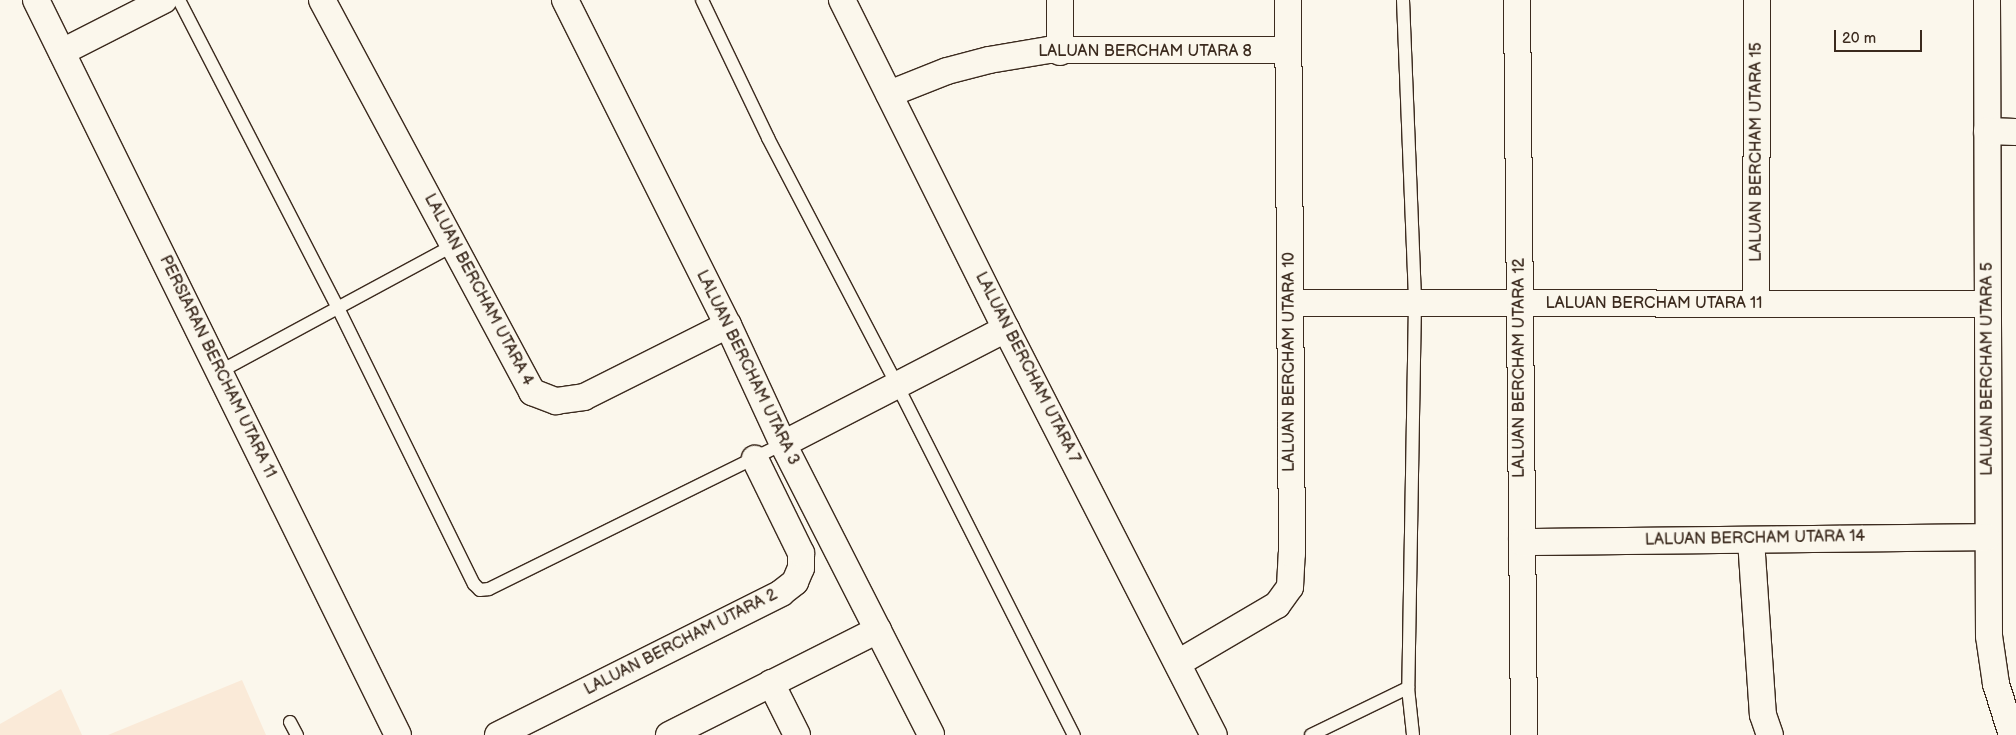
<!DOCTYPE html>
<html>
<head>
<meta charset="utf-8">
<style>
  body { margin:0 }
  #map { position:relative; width:2016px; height:735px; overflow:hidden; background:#fbf7ec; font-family:"Balsamiq Sans",sans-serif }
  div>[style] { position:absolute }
  .built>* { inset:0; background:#faead8 }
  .roads { filter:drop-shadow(1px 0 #3b2a1e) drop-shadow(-1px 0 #3b2a1e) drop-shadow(0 1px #3b2a1e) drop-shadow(0 -1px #3b2a1e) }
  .service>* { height:12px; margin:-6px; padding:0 6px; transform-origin:6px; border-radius:6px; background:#fbf7ec }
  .minor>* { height:26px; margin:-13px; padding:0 13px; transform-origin:13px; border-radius:13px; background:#fbf7ec }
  span { translate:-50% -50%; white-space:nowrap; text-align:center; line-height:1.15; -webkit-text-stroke:4.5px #fbf7ec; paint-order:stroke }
  .street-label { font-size:16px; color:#3b2a1e }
  .scale { position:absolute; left:1834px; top:30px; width:88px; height:22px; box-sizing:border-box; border:2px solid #3b2a1e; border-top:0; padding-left:6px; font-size:15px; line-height:18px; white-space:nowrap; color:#3b2a1e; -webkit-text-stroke:4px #fbf7ec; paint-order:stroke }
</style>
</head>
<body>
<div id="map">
  <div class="built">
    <div style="clip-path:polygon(242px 680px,266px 735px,108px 735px)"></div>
    <div style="clip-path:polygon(61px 689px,82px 735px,0 735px,0 724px)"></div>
  </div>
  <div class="roads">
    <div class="service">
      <div style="left:179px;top:0;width:347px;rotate:62.7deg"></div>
      <div style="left:338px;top:308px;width:308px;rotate:63.8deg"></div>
      <div style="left:474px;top:584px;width:8px;rotate:45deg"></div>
      <div style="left:480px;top:590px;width:9px;rotate:-6deg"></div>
      <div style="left:489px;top:589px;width:328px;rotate:-26.3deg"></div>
      <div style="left:702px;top:0;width:153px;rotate:64.4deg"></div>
      <div style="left:768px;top:138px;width:279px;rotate:62.4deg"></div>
      <div style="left:897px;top:385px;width:392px;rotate:63.2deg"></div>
      <div style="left:1403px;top:0;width:303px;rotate:87.7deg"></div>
      <div style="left:1415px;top:303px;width:385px;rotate:91deg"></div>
      <div style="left:1408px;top:688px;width:47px;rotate:83.9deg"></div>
      <div style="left:219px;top:372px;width:267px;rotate:-28.4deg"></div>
      <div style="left:290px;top:722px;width:15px;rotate:62deg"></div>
      <div style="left:1311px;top:735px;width:108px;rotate:-25.9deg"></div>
    </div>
    <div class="minor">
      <div style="left:36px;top:0;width:819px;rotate:63.78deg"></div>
      <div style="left:322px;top:0;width:445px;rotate:61.8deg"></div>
      <div style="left:532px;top:392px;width:26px;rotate:21deg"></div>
      <div style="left:556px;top:401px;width:28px;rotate:-8deg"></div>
      <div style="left:584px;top:397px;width:161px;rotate:-26.6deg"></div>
      <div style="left:565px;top:0;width:364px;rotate:63.4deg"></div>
      <div style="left:728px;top:325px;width:131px;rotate:65.2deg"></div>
      <div style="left:783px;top:444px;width:326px;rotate:63deg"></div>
      <div style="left:842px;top:0;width:368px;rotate:63.5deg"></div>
      <div style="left:1006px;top:329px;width:456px;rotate:62.9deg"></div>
      <div style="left:1517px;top:0;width:735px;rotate:89.45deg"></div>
      <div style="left:1987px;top:0;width:636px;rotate:89.82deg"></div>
      <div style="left:1989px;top:636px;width:49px;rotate:81.7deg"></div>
      <div style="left:1996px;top:684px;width:53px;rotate:72.6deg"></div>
      <div style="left:62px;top:52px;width:114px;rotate:-27deg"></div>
      <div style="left:1060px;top:52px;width:52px;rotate:-90deg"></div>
      <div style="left:889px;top:94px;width:62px;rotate:-21.6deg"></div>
      <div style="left:947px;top:71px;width:43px;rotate:-14.7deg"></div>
      <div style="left:989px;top:60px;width:61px;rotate:-9.5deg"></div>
      <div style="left:1049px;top:50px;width:239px"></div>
      <div style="left:1987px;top:131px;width:29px;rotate:2deg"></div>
      <div style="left:1291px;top:303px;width:696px;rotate:0.08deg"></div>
      <div style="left:1756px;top:304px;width:304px;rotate:-89.8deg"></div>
      <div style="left:783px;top:444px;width:251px;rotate:-27.3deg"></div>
      <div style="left:1751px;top:540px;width:175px;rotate:86.1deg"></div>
      <div style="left:1763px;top:715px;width:21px;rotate:71deg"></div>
      <div style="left:1522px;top:542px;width:465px;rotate:-0.6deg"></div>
      <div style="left:1178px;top:663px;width:115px;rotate:-30.4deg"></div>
      <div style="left:1277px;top:605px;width:22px;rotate:-54deg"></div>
      <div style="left:1290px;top:587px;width:33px;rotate:-87deg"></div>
      <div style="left:1292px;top:554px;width:554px;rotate:-90.41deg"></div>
      <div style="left:771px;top:683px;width:58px;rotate:63.4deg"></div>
      <div style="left:498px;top:735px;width:317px;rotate:-26.6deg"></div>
      <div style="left:781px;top:593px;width:18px;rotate:-38deg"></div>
      <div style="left:795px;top:582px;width:15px;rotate:-67deg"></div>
      <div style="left:801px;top:568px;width:15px;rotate:-90deg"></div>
      <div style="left:801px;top:553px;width:105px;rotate:-116.1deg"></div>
      <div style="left:669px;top:735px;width:234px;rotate:-26.7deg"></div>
    </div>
  </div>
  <div class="street-label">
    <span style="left:1145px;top:52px">LALUAN BERCHAM UTARA 8</span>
    <span style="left:1757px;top:152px;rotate:-90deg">LALUAN BERCHAM UTARA 15</span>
    <span style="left:478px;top:290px;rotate:62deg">LALUAN BERCHAM UTARA 4</span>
    <span style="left:1654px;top:304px">LALUAN BERCHAM UTARA 11</span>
    <span style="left:1290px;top:362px;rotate:-90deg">LALUAN BERCHAM UTARA 10</span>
    <span style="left:217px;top:367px;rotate:64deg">PERSIARAN BERCHAM UTARA 11</span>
    <span style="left:747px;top:368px;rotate:64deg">LALUAN BERCHAM UTARA 3</span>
    <span style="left:1027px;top:368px;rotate:63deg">LALUAN BERCHAM UTARA 7</span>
    <span style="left:1520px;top:368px;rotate:-90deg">LALUAN BERCHAM UTARA 12</span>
    <span style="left:1988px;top:369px;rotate:-90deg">LALUAN BERCHAM UTARA 5</span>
    <span style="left:1755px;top:539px;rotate:-1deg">LALUAN BERCHAM UTARA 14</span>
    <span style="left:681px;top:643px;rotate:-27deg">LALUAN BERCHAM UTARA 2</span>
  </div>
  <div class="scale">20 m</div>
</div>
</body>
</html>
